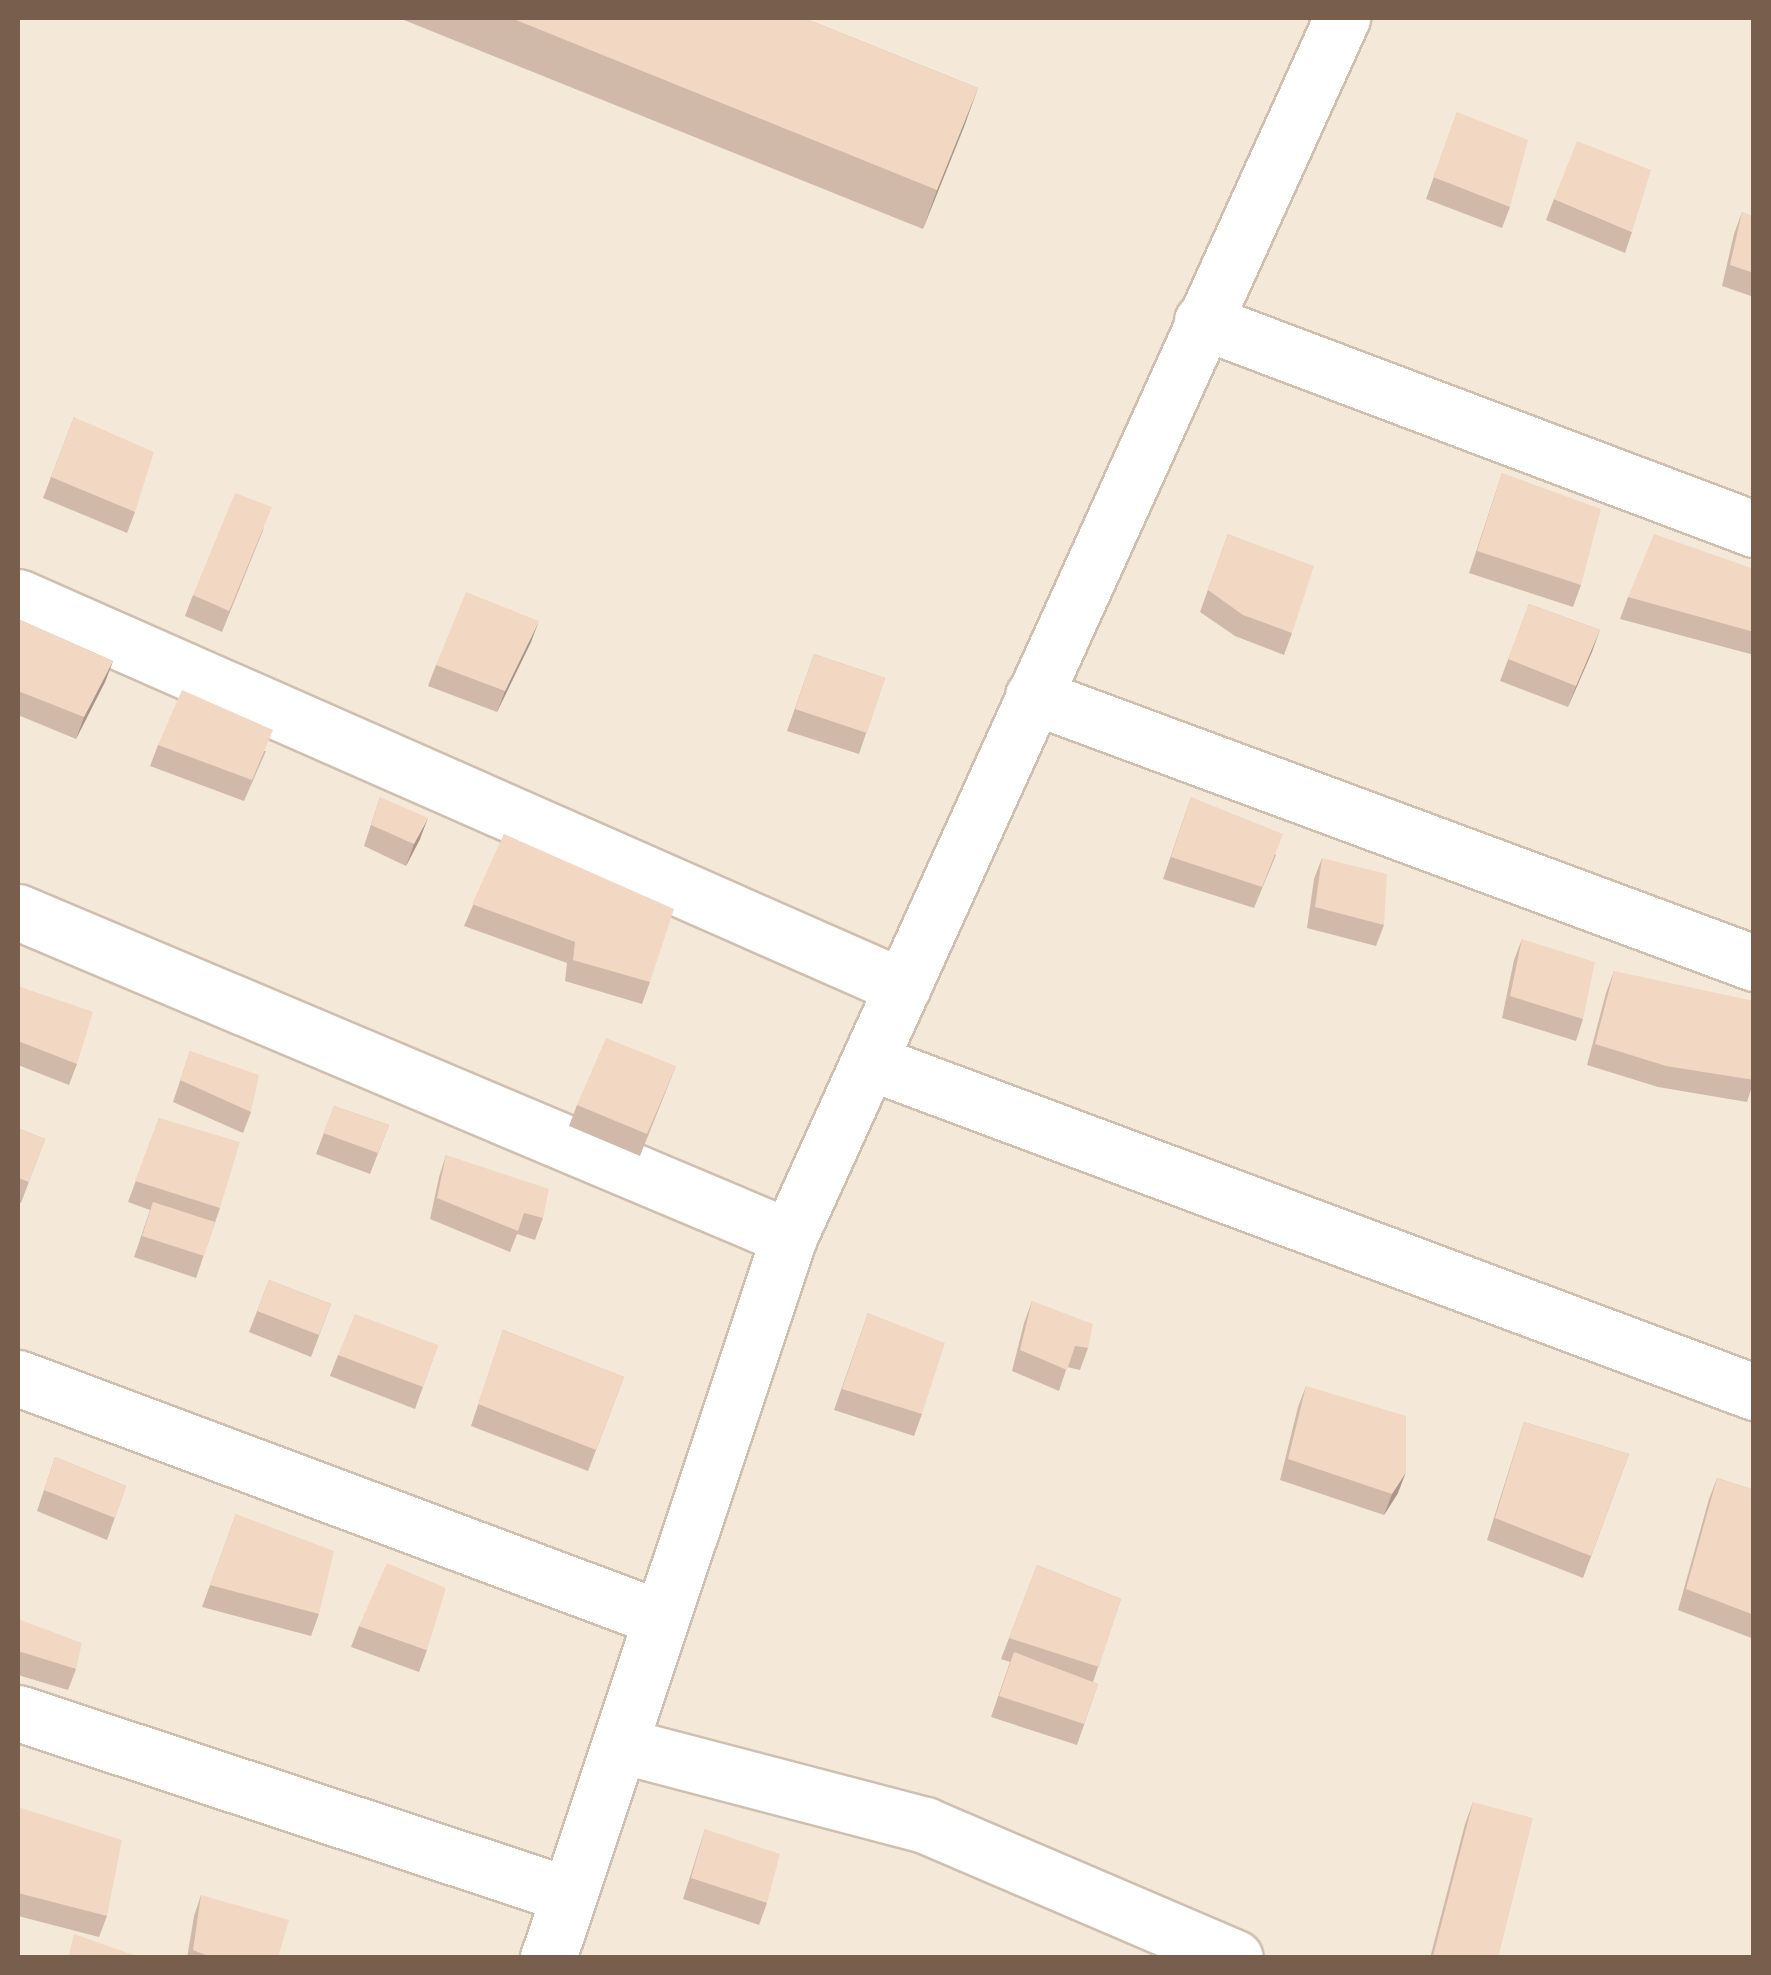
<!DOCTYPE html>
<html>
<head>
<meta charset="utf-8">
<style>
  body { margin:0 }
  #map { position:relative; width:1771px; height:1975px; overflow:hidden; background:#fcf6eb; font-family:Lato,sans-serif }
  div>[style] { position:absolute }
  .residential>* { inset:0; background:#f4e9d9 }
  .roads { filter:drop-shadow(2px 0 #cfbfaf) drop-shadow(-2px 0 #cfbfaf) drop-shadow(0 2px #cfbfaf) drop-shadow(0 -2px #cfbfaf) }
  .street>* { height:55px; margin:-27.5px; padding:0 27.5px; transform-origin:27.5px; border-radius:27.5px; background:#fff }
  .wall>* { inset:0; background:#d0b9a8 }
  .shaded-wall>* { inset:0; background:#a99688 }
  .building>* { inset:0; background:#f2d7c3 }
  span { translate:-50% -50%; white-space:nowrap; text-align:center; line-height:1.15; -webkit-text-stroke:8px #fffaf2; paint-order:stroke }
  .frame { position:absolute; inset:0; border:20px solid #785e4d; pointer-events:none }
</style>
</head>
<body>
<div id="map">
  <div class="residential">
    <div style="clip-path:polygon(18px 18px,1753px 18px,1753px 1957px,18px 1957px)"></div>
  </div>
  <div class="roads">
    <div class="street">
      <div style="left:1202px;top:321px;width:590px;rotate:20.65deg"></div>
      <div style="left:18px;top:597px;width:967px;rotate:23.78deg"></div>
      <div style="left:1033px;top:696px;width:769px;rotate:20.32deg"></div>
      <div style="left:18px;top:912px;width:837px;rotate:22.86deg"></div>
      <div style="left:870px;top:1062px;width:944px;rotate:20.47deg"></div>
      <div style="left:18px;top:1378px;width:685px;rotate:20.5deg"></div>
      <div style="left:18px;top:1713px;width:580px;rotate:18.28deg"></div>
      <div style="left:620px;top:1745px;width:315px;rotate:14.7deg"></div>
      <div style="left:925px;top:1825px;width:337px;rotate:23.2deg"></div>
      <div style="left:548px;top:1958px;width:760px;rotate:-71.52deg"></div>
      <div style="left:789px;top:1237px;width:1339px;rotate:-65.6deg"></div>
    </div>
  </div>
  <div class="wall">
    <div style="clip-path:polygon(399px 18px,804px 18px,978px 88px,923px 229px)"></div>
    <div style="clip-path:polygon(1457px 112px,1510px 207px,1502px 228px,1426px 199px)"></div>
    <div style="clip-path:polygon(1554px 199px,1632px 232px,1625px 253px,1546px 220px)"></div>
    <div style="clip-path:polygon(1742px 212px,1754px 217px,1754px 297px,1722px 286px,1734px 234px)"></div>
    <div style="clip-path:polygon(74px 417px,135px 512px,127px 533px,43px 498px)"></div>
    <div style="clip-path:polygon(1502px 473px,1581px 585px,1573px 607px,1469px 573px)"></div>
    <div style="clip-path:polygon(264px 528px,222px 632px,185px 616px,193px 595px)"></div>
    <div style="clip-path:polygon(1228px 534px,1292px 633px,1284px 655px,1235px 636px,1200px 612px)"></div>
    <div style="clip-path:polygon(1754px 569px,1754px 655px,1620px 619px,1628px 597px)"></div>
    <div style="clip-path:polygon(1529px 604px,1600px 630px,1568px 707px,1500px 681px)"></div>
    <div style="clip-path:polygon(18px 619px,113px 661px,105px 682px,76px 739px,18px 715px)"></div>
    <div style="clip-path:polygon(531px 642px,497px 712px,428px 686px,436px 665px)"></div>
    <div style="clip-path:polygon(814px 654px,885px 678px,859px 754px,787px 731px)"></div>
    <div style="clip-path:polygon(158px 745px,266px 751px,244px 801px,150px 766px)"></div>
    <div style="clip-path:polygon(380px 797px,420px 839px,406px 866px,364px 846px)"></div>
    <div style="clip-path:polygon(1191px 797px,1276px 855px,1254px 908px,1163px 879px)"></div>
    <div style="clip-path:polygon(504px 834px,650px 982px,642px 1004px,565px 981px,567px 963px,464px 926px)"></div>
    <div style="clip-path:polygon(1322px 858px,1384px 925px,1376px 946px,1307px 928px,1314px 879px)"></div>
    <div style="clip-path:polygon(1522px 939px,1583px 1019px,1576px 1041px,1502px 1018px,1514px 960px)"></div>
    <div style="clip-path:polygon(1614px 971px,1754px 1080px,1747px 1102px,1658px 1087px,1587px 1065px,1606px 993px)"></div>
    <div style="clip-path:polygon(18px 986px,77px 1064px,69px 1085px,18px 1065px)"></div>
    <div style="clip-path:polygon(190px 1051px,251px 1112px,243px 1133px,173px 1102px)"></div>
    <div style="clip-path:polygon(676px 1066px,640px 1156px,569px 1126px,577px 1105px)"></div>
    <div style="clip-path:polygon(334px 1106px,389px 1125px,370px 1174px,316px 1154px)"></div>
    <div style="clip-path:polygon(159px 1118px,220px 1208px,196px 1278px,134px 1257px,150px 1210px,128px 1202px)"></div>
    <div style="clip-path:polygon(18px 1128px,45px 1139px,21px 1203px,18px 1202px)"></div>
    <div style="clip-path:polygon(446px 1155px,543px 1218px,535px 1240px,517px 1234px,510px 1252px,430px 1219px,439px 1177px)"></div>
    <div style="clip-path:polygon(269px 1280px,331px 1304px,311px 1357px,249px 1332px)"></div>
    <div style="clip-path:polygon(1032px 1301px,1088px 1348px,1080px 1370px,1067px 1367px,1059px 1391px,1012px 1371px,1024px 1323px)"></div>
    <div style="clip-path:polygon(868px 1313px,922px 1414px,914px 1436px,834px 1410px)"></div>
    <div style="clip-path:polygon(503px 1330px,624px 1377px,588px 1471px,471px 1426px)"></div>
    <div style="clip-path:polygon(438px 1345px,415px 1409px,330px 1376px,338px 1355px)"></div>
    <div style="clip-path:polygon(1306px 1386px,1398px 1493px,1384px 1515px,1280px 1480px,1298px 1407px)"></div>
    <div style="clip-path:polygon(1524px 1422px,1629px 1454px,1583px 1578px,1487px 1540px)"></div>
    <div style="clip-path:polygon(55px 1457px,126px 1486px,107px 1540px,37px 1511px)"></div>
    <div style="clip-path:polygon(1717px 1478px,1754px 1490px,1754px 1639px,1678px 1610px,1709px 1499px)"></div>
    <div style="clip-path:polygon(236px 1514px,319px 1614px,311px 1636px,202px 1607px)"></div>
    <div style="clip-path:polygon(1037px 1565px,1121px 1599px,1093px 1682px,1098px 1684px,1077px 1745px,991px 1717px,1010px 1662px,1001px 1659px)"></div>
    <div style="clip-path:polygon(18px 1619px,76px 1669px,68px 1690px,18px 1675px)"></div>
    <div style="clip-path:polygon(359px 1626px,427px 1650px,419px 1672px,351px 1647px)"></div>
    <div style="clip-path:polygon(1473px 1802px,1498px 1958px,1430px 1958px,1465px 1824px)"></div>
    <div style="clip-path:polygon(18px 1807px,107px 1916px,99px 1937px,18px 1916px)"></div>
    <div style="clip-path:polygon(705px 1829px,767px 1903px,759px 1925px,683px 1899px)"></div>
    <div style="clip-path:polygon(201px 1895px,278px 1957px,187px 1958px,194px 1916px)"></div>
  </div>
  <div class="shaded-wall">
    <div style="clip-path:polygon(978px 88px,964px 127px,923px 229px,937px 190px)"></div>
    <div style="clip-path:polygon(539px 621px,531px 642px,497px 712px,505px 691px)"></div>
    <div style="clip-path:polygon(1600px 630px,1592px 652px,1568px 707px,1576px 686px)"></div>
    <div style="clip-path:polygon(113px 661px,105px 682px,76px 739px,84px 717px)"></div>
    <div style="clip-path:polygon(428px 818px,420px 839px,406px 866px,414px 844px)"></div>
    <div style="clip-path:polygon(1406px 1472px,1398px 1493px,1384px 1515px,1392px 1494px)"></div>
  </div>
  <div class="building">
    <div style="clip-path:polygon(511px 18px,804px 18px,978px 88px,937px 190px)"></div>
    <div style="clip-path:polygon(1457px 112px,1528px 140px,1510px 207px,1433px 177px)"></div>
    <div style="clip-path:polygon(1577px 141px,1651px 170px,1632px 232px,1554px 199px)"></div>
    <div style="clip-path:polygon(1742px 212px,1754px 217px,1754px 273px,1730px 265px)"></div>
    <div style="clip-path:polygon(74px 417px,154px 452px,135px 512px,51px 477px)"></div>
    <div style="clip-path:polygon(1502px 473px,1601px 509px,1581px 585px,1477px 551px)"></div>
    <div style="clip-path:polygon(235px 493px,272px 507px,229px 611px,193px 595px)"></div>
    <div style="clip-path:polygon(1228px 534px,1314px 566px,1292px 633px,1243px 615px,1208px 590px)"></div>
    <div style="clip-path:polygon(1654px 534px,1754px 569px,1754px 632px,1628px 597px)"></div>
    <div style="clip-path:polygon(466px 592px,539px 621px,505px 691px,436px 665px)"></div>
    <div style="clip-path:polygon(1529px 604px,1600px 630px,1576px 686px,1508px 659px)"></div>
    <div style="clip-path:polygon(18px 619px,113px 661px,84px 717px,18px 691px)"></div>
    <div style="clip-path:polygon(814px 654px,885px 678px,867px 733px,795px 709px)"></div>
    <div style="clip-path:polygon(182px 690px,273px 730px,252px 780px,158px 745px)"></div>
    <div style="clip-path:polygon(380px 797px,428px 818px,414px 844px,371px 825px)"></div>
    <div style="clip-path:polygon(1191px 797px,1283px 834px,1262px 887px,1171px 857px)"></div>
    <div style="clip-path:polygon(504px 834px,674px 909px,650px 982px,573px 960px,575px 942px,472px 904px)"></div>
    <div style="clip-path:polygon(1322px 858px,1387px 874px,1384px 925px,1315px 907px)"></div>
    <div style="clip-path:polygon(1522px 939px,1595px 962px,1583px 1019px,1510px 996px)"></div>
    <div style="clip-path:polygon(1614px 971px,1754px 1001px,1754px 1080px,1666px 1066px,1595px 1044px)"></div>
    <div style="clip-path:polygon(18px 986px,93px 1012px,77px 1064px,18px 1041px)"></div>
    <div style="clip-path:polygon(606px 1038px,676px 1066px,647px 1134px,577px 1105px)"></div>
    <div style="clip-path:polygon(190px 1051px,259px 1075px,251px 1112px,180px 1080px)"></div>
    <div style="clip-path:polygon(334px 1106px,389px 1125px,378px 1153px,323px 1133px)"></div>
    <div style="clip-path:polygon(159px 1118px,240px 1142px,220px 1208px,135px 1181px)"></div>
    <div style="clip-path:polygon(18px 1128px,45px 1139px,29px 1182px,18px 1178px)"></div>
    <div style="clip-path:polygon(446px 1155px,549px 1189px,543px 1218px,524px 1213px,518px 1231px,437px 1198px)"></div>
    <div style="clip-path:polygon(153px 1202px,215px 1222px,204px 1256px,142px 1236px)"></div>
    <div style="clip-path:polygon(269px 1280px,331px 1304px,319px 1335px,257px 1311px)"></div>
    <div style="clip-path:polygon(1032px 1301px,1093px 1324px,1088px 1348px,1075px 1346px,1067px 1370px,1020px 1350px)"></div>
    <div style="clip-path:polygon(868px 1313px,945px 1343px,922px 1414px,842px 1389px)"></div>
    <div style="clip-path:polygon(355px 1314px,438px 1345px,423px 1387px,338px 1355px)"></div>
    <div style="clip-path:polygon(503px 1330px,624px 1377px,596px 1450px,478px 1404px)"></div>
    <div style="clip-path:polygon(1306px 1386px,1406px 1416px,1406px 1472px,1392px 1494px,1288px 1459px)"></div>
    <div style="clip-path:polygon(1524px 1422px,1629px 1454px,1591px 1556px,1495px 1518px)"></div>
    <div style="clip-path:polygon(55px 1457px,126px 1486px,115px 1518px,44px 1490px)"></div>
    <div style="clip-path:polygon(1717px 1478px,1754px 1490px,1754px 1615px,1686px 1589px)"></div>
    <div style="clip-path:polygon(236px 1514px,334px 1551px,319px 1614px,210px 1585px)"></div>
    <div style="clip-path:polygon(387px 1563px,446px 1588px,427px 1650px,359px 1626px)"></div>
    <div style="clip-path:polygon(1037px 1565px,1121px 1599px,1099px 1667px,1009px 1638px)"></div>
    <div style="clip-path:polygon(18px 1619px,82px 1643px,76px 1669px,18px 1651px)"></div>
    <div style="clip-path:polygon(1014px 1652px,1098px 1684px,1084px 1724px,999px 1696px)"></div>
    <div style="clip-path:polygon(1473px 1802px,1533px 1818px,1498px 1958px,1438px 1958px,1433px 1956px)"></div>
    <div style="clip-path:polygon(18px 1807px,122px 1840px,107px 1916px,18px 1893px)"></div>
    <div style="clip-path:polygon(705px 1829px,780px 1854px,767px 1903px,691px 1878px)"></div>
    <div style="clip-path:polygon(201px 1895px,289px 1920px,278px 1958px,213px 1958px,193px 1950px)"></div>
    <div style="clip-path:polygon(74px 1934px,142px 1958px,68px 1958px)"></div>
  </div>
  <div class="frame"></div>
</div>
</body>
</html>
